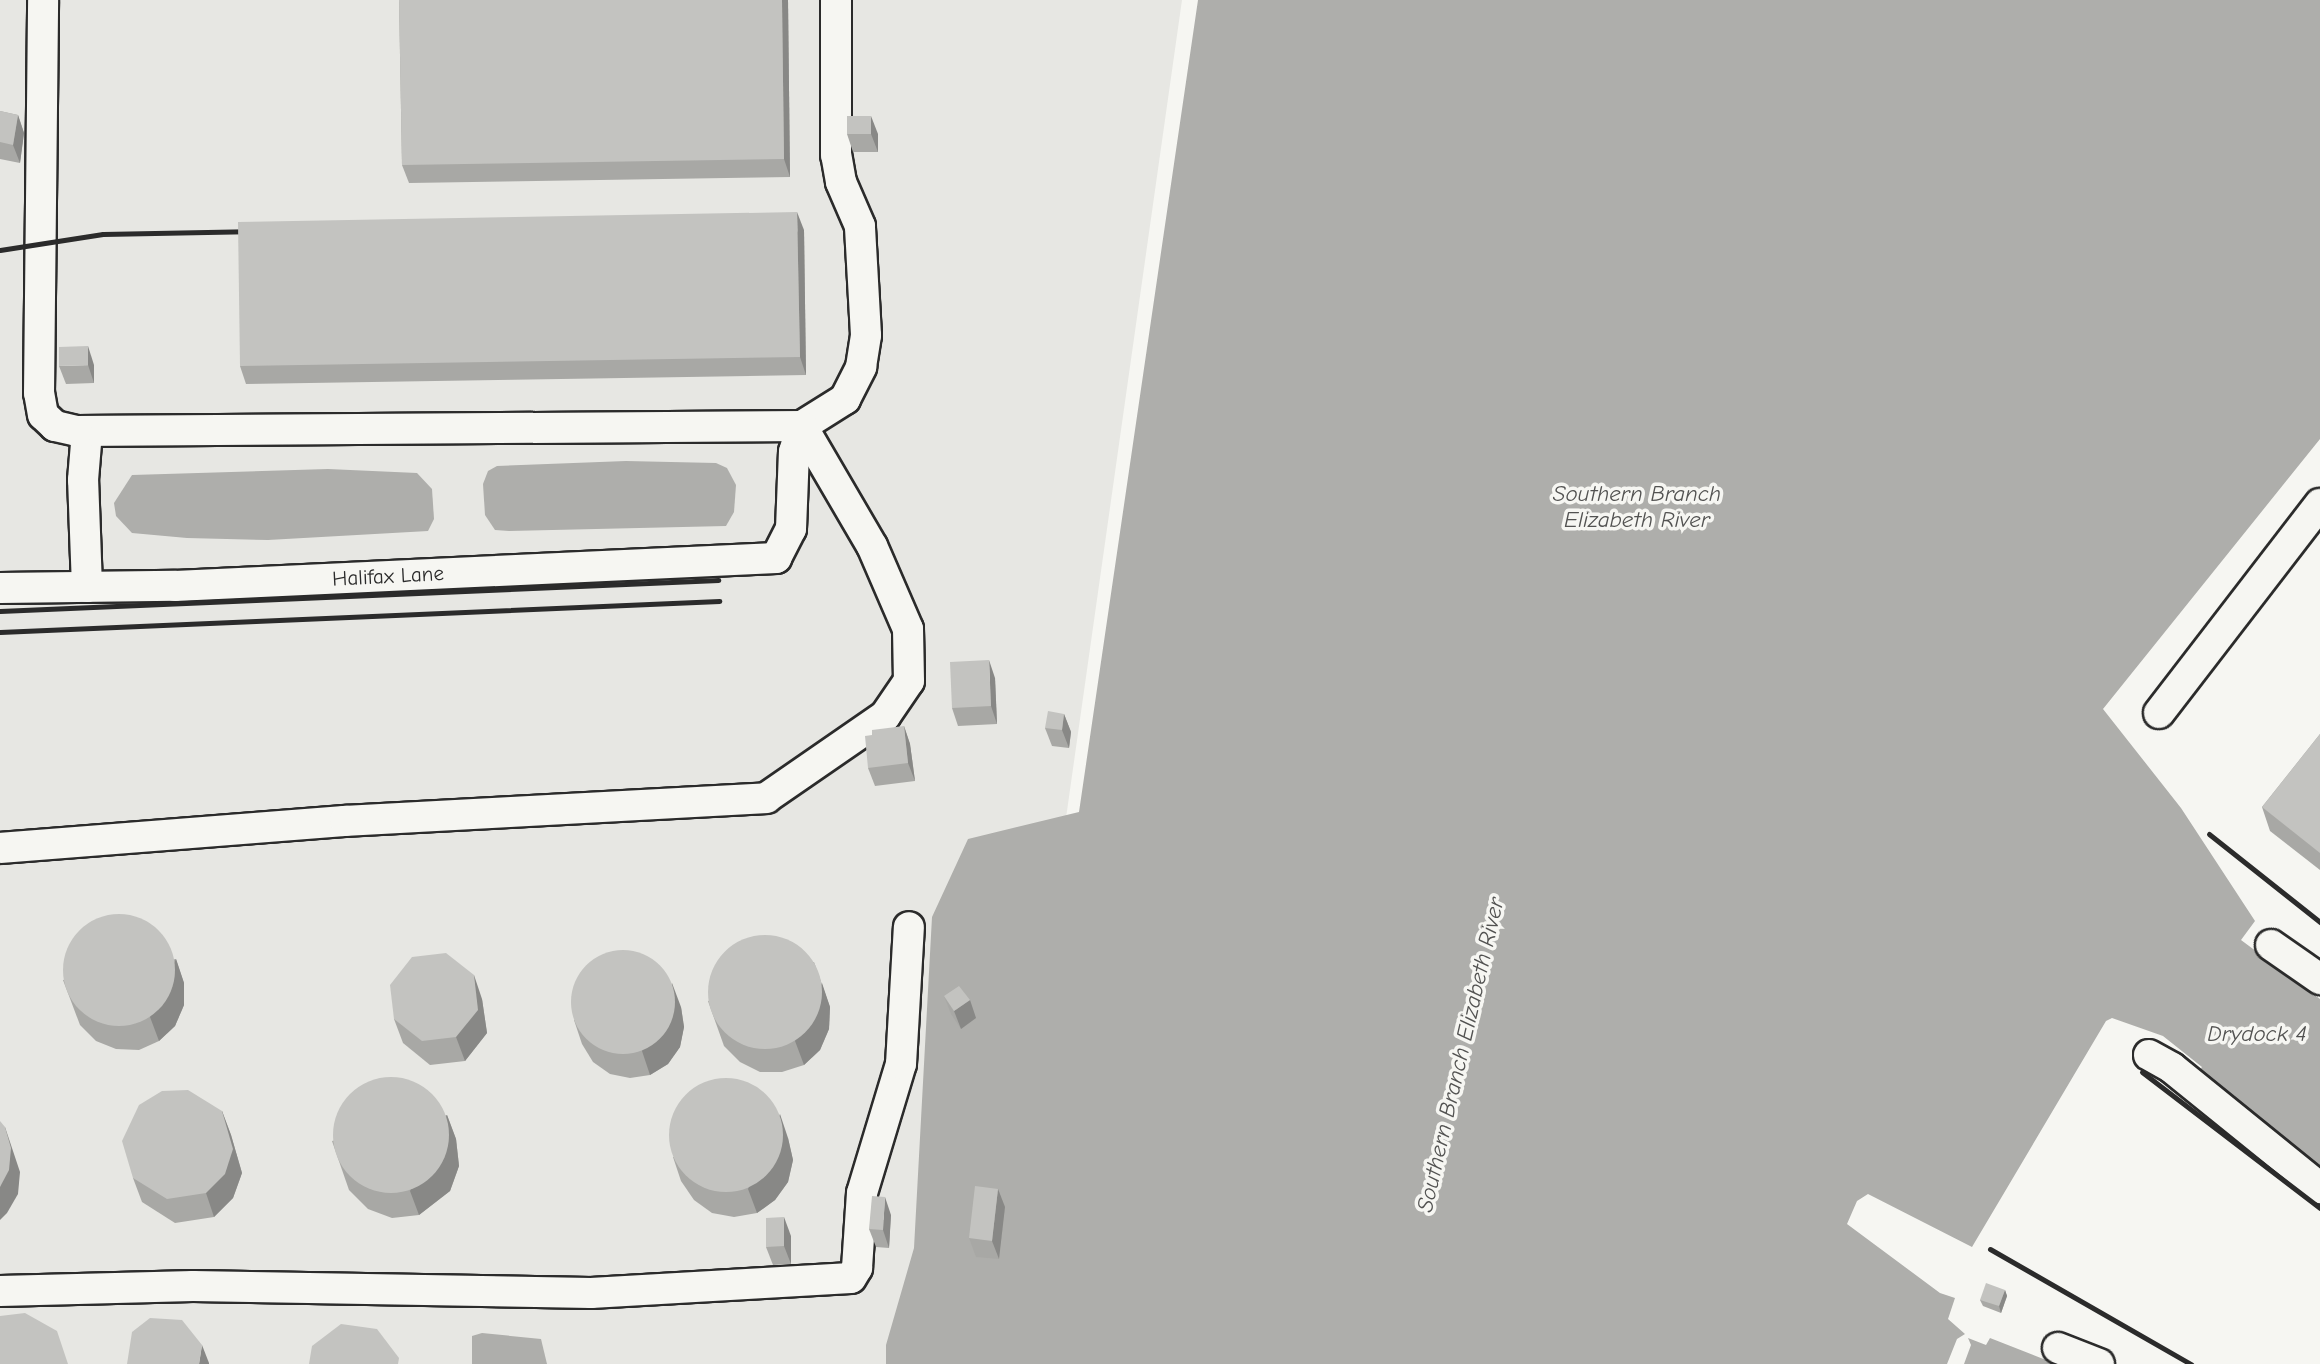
<!DOCTYPE html>
<html>
<head>
<meta charset="utf-8">
<style>
  body { margin:0 }
  #map { position:relative; width:2320px; height:1364px; overflow:hidden; background:#f6f6f2; font-family:"Comic Neue",sans-serif }
  div>[style] { position:absolute }
  .built>* { inset:0; background:#e7e7e3 }
  .water>* { inset:0; background:#aeaeab }
  .roads { filter:drop-shadow(2px 0 #2b2b2b) drop-shadow(-2px 0 #2b2b2b) drop-shadow(0 2px #2b2b2b) drop-shadow(0 -2px #2b2b2b) }
  .minor>* { height:30px; margin:-15px; padding:0 15px; transform-origin:15px; border-radius:15px; background:#f6f6f2 }
  .rail>* { height:5px; margin:-2.5px; padding:0 2.5px; transform-origin:2.5px; border-radius:2.5px; background:#2b2b2b }
  .wall>* { inset:0; background:#a8a8a5 }
  .shaded-wall>* { inset:0; background:#888886 }
  .building>* { inset:0; background:#c3c3c0 }
  .round { border-radius:50% }
  span { translate:-50% -50%; white-space:nowrap; text-align:center; line-height:1.15; -webkit-text-stroke:7px #f6f6f2; paint-order:stroke }
  .street-label { font-size:21px; color:#2b2b2b }
  .water-label { font-size:23px; color:#525251; font-style:italic }
</style>
</head>
<body>
<div id="map">
  <div class="built">
    <div style="clip-path:polygon(0 0,1182px 0,1066px 818px,1015px 1364px,0 1364px)"></div>
  </div>
  <div class="water">
    <div style="clip-path:polygon(1198px 0,2320px 0,2320px 439px,2103px 709px,2181px 808px,2255px 921px,2241px 940px,2320px 999px,2320px 1168px,2199px 1071px,2202px 1067px,2163px 1036px,2112px 1018px,2106px 1021px,1972px 1247px,1868px 1194px,1857px 1201px,1847px 1224px,1940px 1293px,1955px 1298px,1948px 1319px,1965px 1334px,1957px 1339px,1947px 1364px,886px 1364px,886px 1345px,914px 1248px,932px 917px,968px 839px,1079px 812px)"></div>
    <div style="clip-path:polygon(626px 461px,716px 463px,727px 468px,736px 485px,734px 512px,726px 526px,509px 531px,495px 530px,485px 515px,483px 484px,488px 471px,497px 466px)"></div>
    <div style="clip-path:polygon(328px 469px,417px 473px,432px 489px,434px 519px,428px 531px,268px 540px,187px 538px,132px 533px,116px 516px,114px 503px,132px 475px)"></div>
    <div style="clip-path:polygon(482px 1333px,541px 1339px,547px 1364px,472px 1364px,472px 1336px)"></div>
    <div style="clip-path:polygon(1968px 1338px,1986px 1345px,1990px 1338px,2056px 1364px,1964px 1364px,1971px 1345px)"></div>
  </div>
  <div class="roads">
    <div class="minor">
      <div style="left:87px;top:587px;width:107px;rotate:-92.1deg"></div>
      <div style="left:83px;top:480px;width:49px;rotate:-85.3deg"></div>
      <div style="left:0;top:588px;width:175px;rotate:-0.7deg"></div>
      <div style="left:175px;top:586px;width:602px;rotate:-2.67deg"></div>
      <div style="left:776px;top:558px;width:33px;rotate:-63deg"></div>
      <div style="left:791px;top:529px;width:77px;rotate:-87.8deg"></div>
      <div style="left:794px;top:452px;width:27px;rotate:-73deg"></div>
      <div style="left:802px;top:426px;width:51px;rotate:-32.1deg"></div>
      <div style="left:845px;top:399px;width:36px;rotate:-63deg"></div>
      <div style="left:861px;top:367px;width:32px;rotate:-81deg"></div>
      <div style="left:866px;top:335px;width:109px;rotate:-93.2deg"></div>
      <div style="left:860px;top:226px;width:48px;rotate:-113.4deg"></div>
      <div style="left:841px;top:182px;width:27px;rotate:-100deg"></div>
      <div style="left:836px;top:155px;width:155px;rotate:-90deg"></div>
      <div style="left:2159px;top:713px;width:264px;rotate:-52.4deg"></div>
      <div style="left:0;top:848px;width:346px;rotate:-4.5deg"></div>
      <div style="left:345px;top:821px;width:422px;rotate:-3.1deg"></div>
      <div style="left:766px;top:798px;width:145px;rotate:-34.6deg"></div>
      <div style="left:885px;top:716px;width:42px;rotate:-55.6deg"></div>
      <div style="left:909px;top:681px;width:52px;rotate:-91.1deg"></div>
      <div style="left:908px;top:629px;width:90px;rotate:-113.4deg"></div>
      <div style="left:872px;top:546px;width:139px;rotate:-120.3deg"></div>
      <div style="left:802px;top:426px;width:725px;rotate:179.6deg"></div>
      <div style="left:77px;top:431px;width:23px;rotate:-167deg"></div>
      <div style="left:55px;top:426px;width:16px;rotate:-137deg"></div>
      <div style="left:43px;top:415px;width:22px;rotate:-100deg"></div>
      <div style="left:39px;top:393px;width:393px;rotate:-89.4deg"></div>
      <div style="left:2271px;top:945px;width:60px;rotate:34.8deg"></div>
      <div style="left:2149px;top:1055px;width:26px;rotate:29deg"></div>
      <div style="left:2172px;top:1068px;width:191px;rotate:39deg"></div>
      <div style="left:0;top:1291px;width:193px;rotate:-1.5deg"></div>
      <div style="left:193px;top:1286px;width:398px;rotate:1deg"></div>
      <div style="left:591px;top:1293px;width:260px;rotate:-3.3deg"></div>
      <div style="left:851px;top:1278px;width:12px;rotate:-59deg"></div>
      <div style="left:857px;top:1268px;width:75px;rotate:-86.2deg"></div>
      <div style="left:862px;top:1193px;width:135px;rotate:-73.2deg"></div>
      <div style="left:901px;top:1064px;width:137px;rotate:-86.7deg"></div>
      <div style="left:2058px;top:1348px;width:44px;rotate:21.3deg"></div>
    </div>
  </div>
  <div class="rail">
    <div style="left:0;top:250px;width:104px;rotate:-8.8deg"></div>
    <div style="left:103px;top:234px;width:156px;rotate:-1.1deg"></div>
    <div style="left:0;top:611px;width:719px;rotate:-2.47deg"></div>
    <div style="left:0;top:632px;width:720px;rotate:-2.47deg"></div>
    <div style="left:2209px;top:834px;width:142px;rotate:38.4deg"></div>
    <div style="left:2142px;top:1072px;width:224px;rotate:37.4deg"></div>
    <div style="left:1990px;top:1249px;width:232px;rotate:29.8deg"></div>
  </div>
  <div class="wall">
    <div style="clip-path:polygon(399px 0,788px 0,790px 177px,409px 183px,402px 165px)"></div>
    <div style="clip-path:polygon(0 111px,18px 115px,24px 133px,20px 163px,0 159px)"></div>
    <div style="clip-path:polygon(847px 134px,878px 134px,878px 152px,853px 152px)"></div>
    <div style="clip-path:polygon(804px 230px,806px 375px,246px 384px,240px 366px)"></div>
    <div style="clip-path:polygon(94px 365px,94px 383px,66px 384px,59px 366px)"></div>
    <div style="clip-path:polygon(995px 678px,997px 724px,958px 726px,952px 708px)"></div>
    <div style="clip-path:polygon(1064px 714px,1071px 732px,1069px 748px,1052px 746px,1045px 728px)"></div>
    <div style="clip-path:polygon(904px 726px,910px 744px,915px 781px,875px 786px,868px 768px)"></div>
    <div style="clip-path:polygon(2320px 734px,2320px 870px,2270px 831px,2262px 807px)"></div>
    <div style="clip-path:polygon(176px 959px,184px 983px,184px 1005px,175px 1026px,159px 1041px,139px 1050px,116px 1049px,96px 1041px,80px 1025px,63px 980px)"></div>
    <div style="clip-path:polygon(814px 962px,830px 1007px,829px 1029px,820px 1050px,804px 1065px,782px 1072px,760px 1072px,740px 1062px,724px 1046px,708px 1001px)"></div>
    <div style="clip-path:polygon(944px 996px,970px 1000px,976px 1018px,961px 1029px,951px 1014px)"></div>
    <div style="clip-path:polygon(482px 999px,487px 1033px,465px 1061px,430px 1065px,403px 1043px,394px 1019px)"></div>
    <div style="clip-path:polygon(681px 1007px,684px 1027px,680px 1047px,668px 1064px,650px 1075px,630px 1078px,610px 1074px,593px 1062px,582px 1044px,574px 1020px)"></div>
    <div style="clip-path:polygon(222px 1111px,231px 1135px,242px 1173px,233px 1198px,214px 1217px,175px 1223px,142px 1202px,133px 1178px)"></div>
    <div style="clip-path:polygon(447px 1115px,456px 1139px,459px 1166px,450px 1191px,419px 1215px,392px 1218px,368px 1209px,349px 1190px,332px 1141px)"></div>
    <div style="clip-path:polygon(788px 1138px,793px 1160px,788px 1182px,775px 1200px,757px 1213px,734px 1217px,712px 1213px,694px 1200px,681px 1181px,673px 1157px)"></div>
    <div style="clip-path:polygon(998px 1189px,1005px 1207px,999px 1259px,976px 1257px,969px 1238px)"></div>
    <div style="clip-path:polygon(891px 1215px,889px 1248px,876px 1247px,869px 1229px)"></div>
    <div style="clip-path:polygon(791px 1236px,791px 1264px,773px 1265px,766px 1247px)"></div>
    <div style="clip-path:polygon(2005px 1290px,2007px 1296px,2001px 1313px,1983px 1306px,1980px 1300px)"></div>
  </div>
  <div class="shaded-wall">
    <div style="clip-path:polygon(782px 0,788px 0,790px 177px,784px 159px)"></div>
    <div style="clip-path:polygon(18px 115px,24px 133px,20px 163px,13px 145px)"></div>
    <div style="clip-path:polygon(871px 116px,878px 134px,878px 152px,871px 134px)"></div>
    <div style="clip-path:polygon(797px 212px,804px 230px,806px 375px,800px 357px)"></div>
    <div style="clip-path:polygon(88px 346px,94px 365px,94px 383px,88px 365px)"></div>
    <div style="clip-path:polygon(989px 660px,995px 678px,997px 724px,991px 706px)"></div>
    <div style="clip-path:polygon(1064px 714px,1071px 732px,1069px 748px,1062px 730px)"></div>
    <div style="clip-path:polygon(904px 726px,910px 744px,915px 781px,908px 763px)"></div>
    <div style="clip-path:polygon(176px 959px,184px 983px,184px 1005px,175px 1026px,159px 1041px,150px 1017px)"></div>
    <div style="clip-path:polygon(474px 975px,482px 999px,487px 1033px,465px 1061px,456px 1037px)"></div>
    <div style="clip-path:polygon(672px 983px,681px 1007px,684px 1027px,680px 1047px,668px 1064px,650px 1075px,642px 1051px)"></div>
    <div style="clip-path:polygon(822px 983px,830px 1007px,829px 1029px,820px 1050px,804px 1065px,795px 1041px)"></div>
    <div style="clip-path:polygon(970px 1000px,976px 1018px,961px 1029px,954px 1011px)"></div>
    <div style="clip-path:polygon(222px 1111px,231px 1135px,242px 1173px,233px 1198px,214px 1217px,206px 1193px)"></div>
    <div style="clip-path:polygon(780px 1114px,788px 1138px,793px 1160px,788px 1182px,775px 1200px,757px 1213px,748px 1189px)"></div>
    <div style="clip-path:polygon(447px 1115px,456px 1139px,459px 1166px,450px 1191px,419px 1215px,410px 1191px)"></div>
    <div style="clip-path:polygon(5px 1127px,20px 1172px,18px 1194px,7px 1213px,0 1220px,0 1187px)"></div>
    <div style="clip-path:polygon(998px 1189px,1005px 1207px,999px 1259px,992px 1241px)"></div>
    <div style="clip-path:polygon(885px 1197px,891px 1215px,889px 1248px,883px 1230px)"></div>
    <div style="clip-path:polygon(784px 1217px,791px 1236px,791px 1264px,784px 1246px)"></div>
    <div style="clip-path:polygon(2005px 1290px,2007px 1296px,2001px 1313px,1999px 1306px)"></div>
    <div style="clip-path:polygon(202px 1345px,209px 1363px,209px 1364px,199px 1364px)"></div>
  </div>
  <div class="building">
    <div style="clip-path:polygon(399px 0,782px 0,784px 159px,402px 165px)"></div>
    <div style="clip-path:polygon(0 111px,18px 115px,13px 145px,0 142px)"></div>
    <div style="clip-path:polygon(847px 116px,871px 116px,871px 134px,847px 134px)"></div>
    <div style="clip-path:polygon(797px 212px,800px 357px,240px 366px,238px 222px)"></div>
    <div style="clip-path:polygon(88px 346px,88px 365px,59px 366px,59px 347px)"></div>
    <div style="clip-path:polygon(989px 660px,991px 706px,952px 708px,950px 662px)"></div>
    <div style="clip-path:polygon(1048px 711px,1064px 714px,1062px 730px,1045px 728px)"></div>
    <div style="clip-path:polygon(904px 726px,908px 763px,868px 768px,865px 736px,872px 735px,872px 730px)"></div>
    <div style="clip-path:polygon(2320px 734px,2320px 853px,2262px 807px)"></div>
    <div class="round" style="left:63px;top:914px;width:112px;height:112px"></div>
    <div class="round" style="left:708px;top:935px;width:114px;height:114px"></div>
    <div class="round" style="left:571px;top:950px;width:104px;height:104px"></div>
    <div style="clip-path:polygon(446px 953px,474px 975px,478px 1010px,456px 1037px,422px 1041px,394px 1019px,390px 985px,412px 957px)"></div>
    <div style="clip-path:polygon(959px 986px,970px 1000px,954px 1011px,944px 996px)"></div>
    <div class="round" style="left:333px;top:1077px;width:116px;height:116px"></div>
    <div class="round" style="left:669px;top:1078px;width:114px;height:114px"></div>
    <div style="clip-path:polygon(188px 1090px,222px 1111px,233px 1149px,225px 1174px,206px 1193px,167px 1199px,133px 1178px,122px 1141px,139px 1105px,162px 1091px)"></div>
    <div style="clip-path:polygon(0 1121px,5px 1127px,11px 1148px,9px 1170px,0 1187px)"></div>
    <div style="clip-path:polygon(975px 1186px,998px 1189px,992px 1241px,969px 1238px)"></div>
    <div style="clip-path:polygon(872px 1196px,885px 1197px,883px 1230px,869px 1229px)"></div>
    <div style="clip-path:polygon(784px 1217px,784px 1246px,766px 1247px,766px 1218px)"></div>
    <div style="clip-path:polygon(1986px 1283px,2005px 1290px,1999px 1306px,1980px 1300px)"></div>
    <div style="clip-path:polygon(25px 1313px,57px 1331px,68px 1364px,0 1364px,0 1316px)"></div>
    <div style="clip-path:polygon(150px 1318px,182px 1320px,202px 1345px,199px 1364px,127px 1364px,132px 1332px)"></div>
    <div style="clip-path:polygon(341px 1324px,377px 1329px,399px 1358px,398px 1364px,309px 1364px,312px 1346px)"></div>
  </div>
  <div class="street-label">
    <span style="left:388px;top:576px;rotate:-3deg">Halifax Lane</span>
  </div>
  <div class="water-label">
    <span style="left:1637px;top:507px">Southern Branch<br>Elizabeth River</span>
    <span style="left:2257px;top:1034px">Drydock 4</span>
    <span style="left:1461px;top:1055px;rotate:-77deg">Southern Branch Elizabeth River</span>
  </div>
</div>
</body>
</html>
